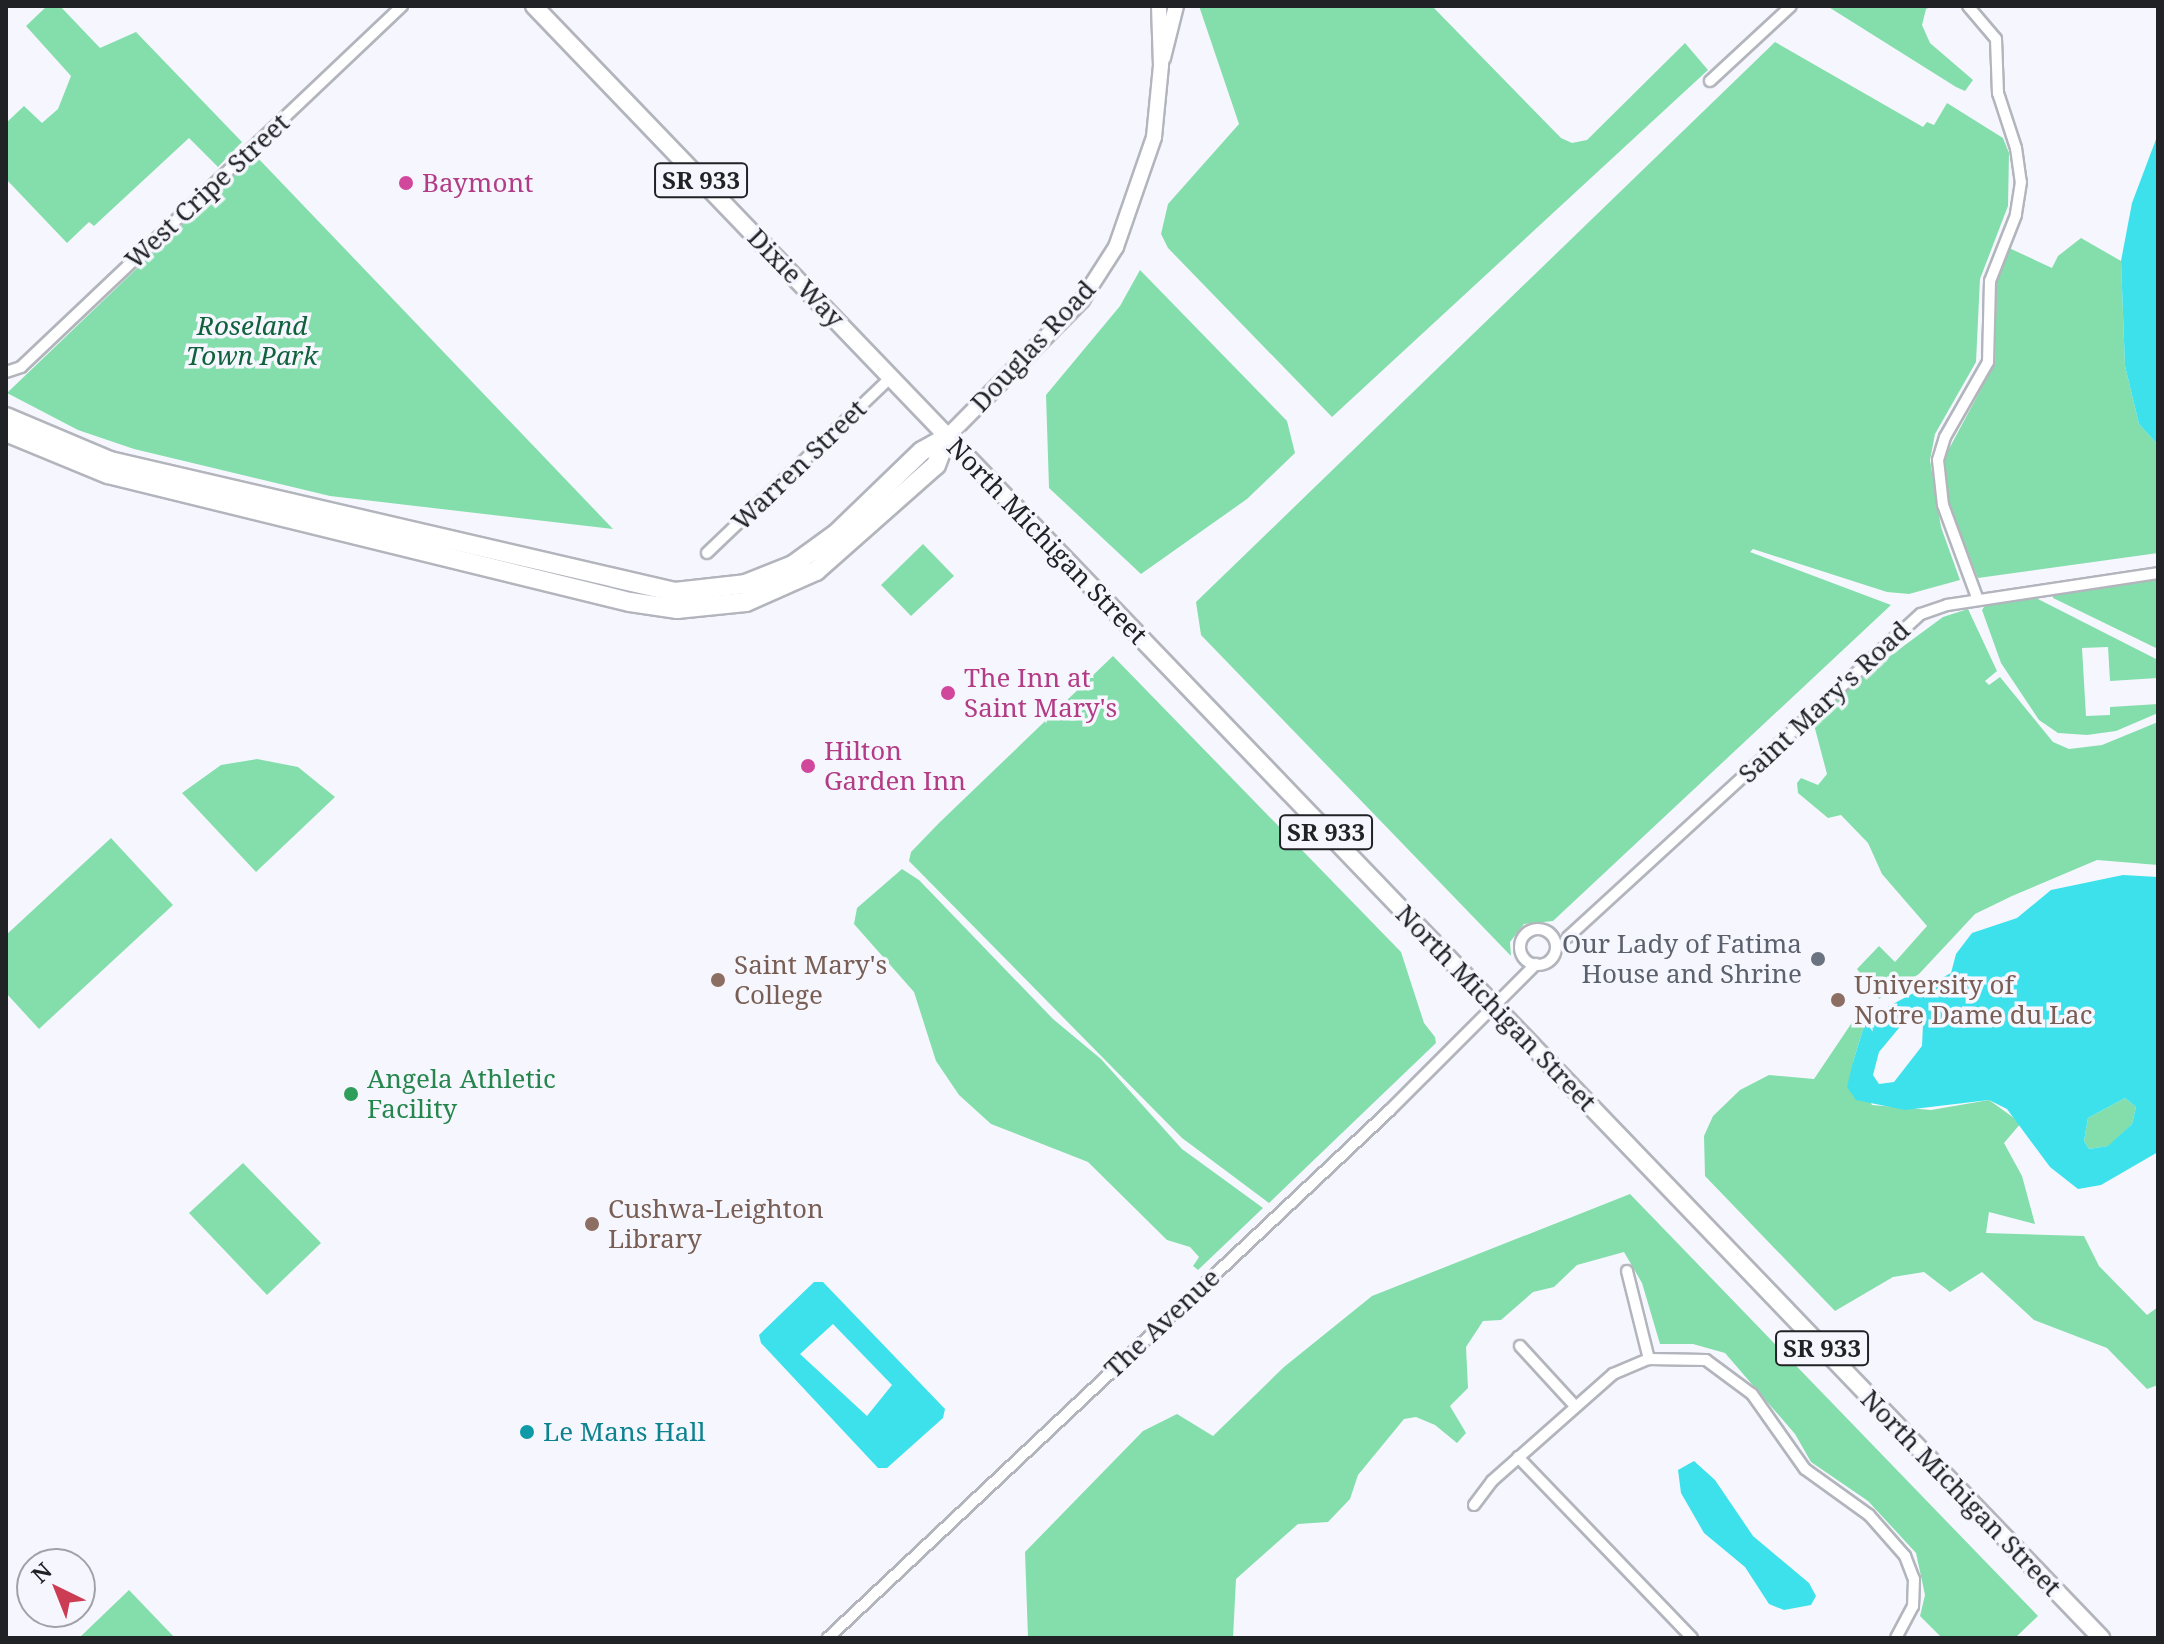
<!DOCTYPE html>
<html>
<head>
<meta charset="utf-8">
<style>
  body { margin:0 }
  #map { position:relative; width:2164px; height:1644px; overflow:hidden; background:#f6f7fe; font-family:"Noto Serif",serif }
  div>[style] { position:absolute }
  .green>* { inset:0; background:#84deab }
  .water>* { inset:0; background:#3ce1ec }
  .roads { filter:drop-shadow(2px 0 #b3b5bd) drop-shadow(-2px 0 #b3b5bd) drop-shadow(0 2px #b3b5bd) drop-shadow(0 -2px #b3b5bd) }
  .street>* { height:10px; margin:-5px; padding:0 5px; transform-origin:5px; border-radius:5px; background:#fff }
  .street>.ring { margin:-5px; padding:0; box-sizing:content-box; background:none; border:10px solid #fff; border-radius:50% }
  .secondary>* { height:14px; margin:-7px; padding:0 7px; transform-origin:7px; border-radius:7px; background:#fff }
  .primary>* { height:16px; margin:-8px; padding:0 8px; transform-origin:8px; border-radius:8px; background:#fff }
  .highway>* { height:18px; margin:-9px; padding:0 9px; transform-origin:9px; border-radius:9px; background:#fff }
  .dots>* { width:22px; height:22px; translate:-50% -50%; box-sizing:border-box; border:4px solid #f6f7fe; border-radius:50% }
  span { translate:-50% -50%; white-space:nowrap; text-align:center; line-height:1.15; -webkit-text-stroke:7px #f6f7fe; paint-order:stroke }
  .shield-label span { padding:2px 6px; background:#f6f7fe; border:2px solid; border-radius:6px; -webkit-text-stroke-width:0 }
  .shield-label { font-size:24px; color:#212225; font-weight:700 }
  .hotel-label { font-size:26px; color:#b23c85 }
  .left { translate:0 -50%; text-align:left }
  .street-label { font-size:26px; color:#212225 }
  .park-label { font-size:26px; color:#10613c; font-style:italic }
  .worship-label { font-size:26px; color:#5b616d }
  .right { translate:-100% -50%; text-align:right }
  .education-label { font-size:26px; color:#785e54 }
  .leisure-label { font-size:26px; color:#27864d }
  .culture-label { font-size:26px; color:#0d838f }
  .frame { position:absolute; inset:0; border:8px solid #212225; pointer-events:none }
  .north { position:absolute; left:16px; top:1548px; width:80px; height:80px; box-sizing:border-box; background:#f6f7fe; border:2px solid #a1a2a7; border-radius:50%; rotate:317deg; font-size:22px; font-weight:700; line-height:32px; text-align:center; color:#212225 }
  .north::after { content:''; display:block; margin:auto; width:28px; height:36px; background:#cc3c52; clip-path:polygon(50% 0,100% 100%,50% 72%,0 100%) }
</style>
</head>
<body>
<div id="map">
  <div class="green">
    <div style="clip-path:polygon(47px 6px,60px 6px,100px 48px,136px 32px,242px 142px,218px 167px,189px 138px,94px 226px,89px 222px,67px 243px,6px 179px,6px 123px,24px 106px,42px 123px,58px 109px,71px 76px,26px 26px)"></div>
    <div style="clip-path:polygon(1199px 6px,1432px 6px,1561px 138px,1572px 143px,1587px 140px,1685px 43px,1708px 70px,1332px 417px,1168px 248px,1161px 234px,1168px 204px,1239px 124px)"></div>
    <div style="clip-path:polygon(1827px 6px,1933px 6px,1926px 9px,1922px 25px,1930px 43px,1973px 80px,1965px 91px,1956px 87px)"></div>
    <div style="clip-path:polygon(1775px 42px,1923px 127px,1927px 122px,1934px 125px,1947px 103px,2003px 138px,2009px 153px,2008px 206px,1980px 279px,1976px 362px,1935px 434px,1930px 460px,1941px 527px,1960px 580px,1909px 594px,1887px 592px,1753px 549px,1750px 552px,1891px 605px,1553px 921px,1524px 924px,1510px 942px,1511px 956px,1201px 635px,1196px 602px)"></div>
    <div style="clip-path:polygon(255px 155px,613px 529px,330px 496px,134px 449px,78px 430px,7px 393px)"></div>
    <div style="clip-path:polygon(2081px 238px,2121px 261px,2125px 366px,2139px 424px,2158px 445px,2158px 553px,1978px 578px,1949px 504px,1943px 460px,1995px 363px,1997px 269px,2007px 247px,2052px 268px,2058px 256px)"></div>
    <div style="clip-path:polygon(1140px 270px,1287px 421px,1295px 453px,1247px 499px,1141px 574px,1049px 488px,1046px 395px,1120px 306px)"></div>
    <div style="clip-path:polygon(923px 544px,954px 576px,911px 616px,881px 585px)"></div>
    <div style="clip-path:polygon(2158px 578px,2158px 649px,2053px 598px,2053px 594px)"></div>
    <div style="clip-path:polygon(2036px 598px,2158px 660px,2158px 678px,2110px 681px,2108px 647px,2082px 648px,2086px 716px,2110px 715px,2110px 707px,2158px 704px,2158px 713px,2116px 731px,2087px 735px,2058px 733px,2039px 720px,2001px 663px,1982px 610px,1986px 604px)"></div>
    <div style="clip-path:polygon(1968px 609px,1997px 671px,1985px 681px,1989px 685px,2000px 677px,2053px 742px,2069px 749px,2102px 745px,2158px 722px,2158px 865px,2097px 860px,2012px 896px,1975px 914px,1919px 974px,1879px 999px,1857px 969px,1879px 946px,1895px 962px,1927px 926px,1882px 874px,1868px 843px,1841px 815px,1828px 818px,1798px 793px,1797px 783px,1801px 778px,1818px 785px,1827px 774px,1813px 721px,1856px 681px,1943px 617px)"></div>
    <div style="clip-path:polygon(1113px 656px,1401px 952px,1424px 1023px,1435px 1037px,1436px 1043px,1269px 1203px,1182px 1138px,909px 861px,911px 852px,939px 823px)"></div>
    <div style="clip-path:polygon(257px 759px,298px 767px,335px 797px,256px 872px,182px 793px,221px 765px)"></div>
    <div style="clip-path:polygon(111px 838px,173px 905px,39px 1029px,6px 993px,6px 935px)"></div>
    <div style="clip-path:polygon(902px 869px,919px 880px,1053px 1019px,1101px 1059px,1182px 1149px,1263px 1208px,1198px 1270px,1193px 1266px,1199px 1257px,1190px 1247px,1167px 1240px,1088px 1162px,991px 1124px,959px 1095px,936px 1061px,914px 992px,854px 924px,857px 908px)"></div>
    <div style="clip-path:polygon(1853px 1021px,1865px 1023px,1853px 1062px,1872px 1105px,1931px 1110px,1989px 1100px,2021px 1123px,2004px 1143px,2022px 1176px,2035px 1224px,1989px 1212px,1986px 1233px,2084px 1236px,2099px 1266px,2147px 1315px,2158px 1307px,2158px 1385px,2147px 1389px,2107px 1348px,2034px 1320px,1982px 1272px,1950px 1292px,1924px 1272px,1893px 1277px,1835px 1311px,1705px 1176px,1704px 1136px,1713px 1116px,1740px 1090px,1769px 1075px,1814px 1079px)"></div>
    <div style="clip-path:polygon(2125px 1098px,2136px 1107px,2132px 1124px,2109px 1146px,2089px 1149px,2084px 1141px,2088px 1118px)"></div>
    <div style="clip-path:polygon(243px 1163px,321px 1243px,267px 1295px,189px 1213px)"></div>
    <div style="clip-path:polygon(1630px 1194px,2038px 1616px,2015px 1638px,1942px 1638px,1920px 1616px,1925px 1595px,1916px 1553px,1868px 1501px,1811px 1462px,1795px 1434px,1725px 1353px,1693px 1344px,1660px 1344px,1642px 1283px,1624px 1252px,1577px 1265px,1554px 1287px,1533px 1292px,1501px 1320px,1483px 1321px,1466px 1347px,1468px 1388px,1450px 1406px,1466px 1433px,1457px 1443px,1435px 1425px,1416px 1417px,1404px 1419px,1358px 1475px,1350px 1499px,1328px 1522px,1298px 1524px,1236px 1579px,1233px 1638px,1028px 1638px,1025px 1552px,1143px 1431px,1177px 1414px,1213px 1436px,1284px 1367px,1372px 1296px)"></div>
    <div style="clip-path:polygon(129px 1590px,175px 1638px,79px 1638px)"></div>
  </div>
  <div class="water">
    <div style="clip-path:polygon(2158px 134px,2158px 445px,2139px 424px,2125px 366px,2121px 261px,2132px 203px)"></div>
    <div style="clip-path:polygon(evenodd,2123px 875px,2158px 877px,2158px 1152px,2101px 1185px,2078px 1189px,2050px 1167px,2007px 1109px,1989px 1100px,1905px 1110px,1856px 1100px,1847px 1087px,1853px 1062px,1865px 1023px,1876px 1013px,1951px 973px,1956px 954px,1972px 933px,2017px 918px,2051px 890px,2123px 875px,1909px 1016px,1923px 1023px,1922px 1046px,1894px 1082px,1879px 1084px,1873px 1075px,1879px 1052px,1909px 1016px,2123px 875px,2125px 1098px,2136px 1107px,2132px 1124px,2108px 1146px,2089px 1149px,2084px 1141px,2088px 1118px,2125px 1098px)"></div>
    <div style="clip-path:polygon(evenodd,814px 1282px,823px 1282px,945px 1409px,943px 1418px,887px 1468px,878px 1468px,761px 1343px,759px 1335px,814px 1282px,833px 1324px,892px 1385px,867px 1416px,800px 1354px,833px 1324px)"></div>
    <div style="clip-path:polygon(1694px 1461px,1715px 1480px,1753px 1536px,1809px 1583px,1816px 1596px,1811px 1605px,1784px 1610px,1769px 1604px,1745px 1567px,1704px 1533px,1681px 1493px,1678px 1470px)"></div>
  </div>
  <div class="roads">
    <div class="street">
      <div style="left:1968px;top:6px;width:43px;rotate:49.7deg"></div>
      <div style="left:1996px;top:39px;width:54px;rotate:87.9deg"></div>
      <div style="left:1998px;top:93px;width:58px;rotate:71.9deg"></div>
      <div style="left:2016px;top:148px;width:34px;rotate:82deg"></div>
      <div style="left:2021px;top:182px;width:33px;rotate:99deg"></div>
      <div style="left:2016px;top:215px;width:71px;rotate:111.5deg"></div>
      <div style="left:1990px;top:281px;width:81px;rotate:91.4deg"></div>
      <div style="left:1988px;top:362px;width:86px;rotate:119.8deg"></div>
      <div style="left:1945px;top:437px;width:24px;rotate:107deg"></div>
      <div style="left:1938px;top:460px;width:45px;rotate:83.7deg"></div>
      <div style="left:1943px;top:505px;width:101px;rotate:69.8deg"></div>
      <div style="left:1710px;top:81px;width:110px;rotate:-42.8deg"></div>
      <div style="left:6px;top:372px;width:16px;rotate:-18deg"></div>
      <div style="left:21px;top:367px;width:525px;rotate:-43.46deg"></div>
      <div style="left:707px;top:553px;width:253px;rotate:-43.7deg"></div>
      <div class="ring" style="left:1520px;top:929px;width:26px;height:26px"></div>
      <div style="left:1568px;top:937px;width:478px;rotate:-42.5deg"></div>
      <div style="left:1921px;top:614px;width:28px;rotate:-19deg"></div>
      <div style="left:1947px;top:605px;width:213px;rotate:-8.6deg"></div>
      <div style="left:1627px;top:1271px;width:91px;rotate:76deg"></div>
      <div style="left:1520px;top:1346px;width:80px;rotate:47.5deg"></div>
      <div style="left:1518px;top:1457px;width:251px;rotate:46.1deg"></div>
      <div style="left:1474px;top:1505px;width:30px;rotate:-53deg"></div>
      <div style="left:1492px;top:1481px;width:162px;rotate:-41.5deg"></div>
      <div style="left:1613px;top:1374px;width:39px;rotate:-23deg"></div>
      <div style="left:1649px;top:1359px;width:57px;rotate:1deg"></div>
      <div style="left:1706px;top:1360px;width:57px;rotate:36.5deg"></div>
      <div style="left:1752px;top:1394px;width:92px;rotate:54.8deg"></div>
      <div style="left:1805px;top:1469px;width:79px;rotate:35.7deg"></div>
      <div style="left:1869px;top:1515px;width:55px;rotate:48.7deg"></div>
      <div style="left:1905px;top:1556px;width:25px;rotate:69deg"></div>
      <div style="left:1914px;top:1579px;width:27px;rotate:92deg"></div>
      <div style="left:1913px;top:1606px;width:36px;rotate:118deg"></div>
      <div style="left:828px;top:1638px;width:770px;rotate:-43.21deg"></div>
      <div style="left:1389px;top:1111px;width:208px;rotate:-45deg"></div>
    </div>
    <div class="secondary">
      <div style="left:1163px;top:58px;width:54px;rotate:-76deg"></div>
      <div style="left:947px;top:437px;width:192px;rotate:-45.4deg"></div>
      <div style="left:1082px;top:300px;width:63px;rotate:-57.3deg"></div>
      <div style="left:1116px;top:247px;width:116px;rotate:-70.9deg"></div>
      <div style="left:1154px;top:137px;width:71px;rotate:-84.4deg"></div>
      <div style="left:1161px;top:66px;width:60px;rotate:-91.9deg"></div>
    </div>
    <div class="primary">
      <div style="left:534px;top:6px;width:2263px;rotate:46.16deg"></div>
    </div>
    <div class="highway">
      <div style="left:6px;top:417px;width:113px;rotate:22.9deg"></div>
      <div style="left:110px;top:461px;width:580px;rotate:13.05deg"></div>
      <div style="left:675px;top:592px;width:70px;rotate:-6.5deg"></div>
      <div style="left:745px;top:584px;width:52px;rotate:-21.6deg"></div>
      <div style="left:793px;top:565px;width:54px;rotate:-36deg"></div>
      <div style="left:837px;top:533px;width:118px;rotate:-44deg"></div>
      <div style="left:922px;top:451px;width:29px;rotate:-29deg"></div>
      <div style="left:6px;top:432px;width:110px;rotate:22.4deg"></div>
      <div style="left:108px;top:474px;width:537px;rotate:13.78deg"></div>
      <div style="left:630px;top:602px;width:48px;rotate:8.5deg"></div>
      <div style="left:677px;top:609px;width:69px;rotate:-5.8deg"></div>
      <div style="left:746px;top:602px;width:77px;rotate:-23.9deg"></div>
      <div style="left:816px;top:571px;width:160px;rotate:-41.5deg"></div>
      <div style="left:936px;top:465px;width:30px;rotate:-69deg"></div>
    </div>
  </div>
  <div class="dots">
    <div style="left:406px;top:183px;background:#d1479c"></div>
    <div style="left:948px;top:693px;background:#d1479c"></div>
    <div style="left:808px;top:766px;background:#d1479c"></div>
    <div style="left:1818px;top:959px;background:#6b7280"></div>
    <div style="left:718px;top:980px;background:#8d6e63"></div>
    <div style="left:1838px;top:1000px;background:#8d6e63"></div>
    <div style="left:351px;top:1094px;background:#2e9e5b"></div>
    <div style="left:592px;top:1224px;background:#8d6e63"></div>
    <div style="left:527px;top:1432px;background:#0f9aa8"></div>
  </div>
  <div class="shield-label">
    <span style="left:701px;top:180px">SR 933</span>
    <span style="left:1326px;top:832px">SR 933</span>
    <span style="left:1822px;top:1348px">SR 933</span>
  </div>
  <div class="hotel-label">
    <span class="left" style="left:422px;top:183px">Baymont</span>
    <span class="left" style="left:964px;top:693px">The Inn at<br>Saint Mary's</span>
    <span class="left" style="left:824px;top:766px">Hilton<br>Garden Inn</span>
  </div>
  <div class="street-label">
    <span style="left:207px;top:191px;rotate:-43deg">West Cripe Street</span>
    <span style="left:796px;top:278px;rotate:46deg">Dixie Way</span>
    <span style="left:1033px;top:346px;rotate:-47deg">Douglas Road</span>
    <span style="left:799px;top:465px;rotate:-44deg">Warren Street</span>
    <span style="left:1047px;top:541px;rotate:46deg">North Michigan Street</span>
    <span style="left:1824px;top:702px;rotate:-43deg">Saint Mary's Road</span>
    <span style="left:1496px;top:1008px;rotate:46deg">North Michigan Street</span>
    <span style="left:1162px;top:1323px;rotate:-43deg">The Avenue</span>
    <span style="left:1961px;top:1493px;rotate:46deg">North Michigan Street</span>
  </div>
  <div class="park-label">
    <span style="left:252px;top:341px">Roseland<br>Town Park</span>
  </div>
  <div class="worship-label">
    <span class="right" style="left:1802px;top:959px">Our Lady of Fatima<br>House and Shrine</span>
  </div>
  <div class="education-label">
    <span class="left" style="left:734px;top:980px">Saint Mary's<br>College</span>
    <span class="left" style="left:1854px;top:1000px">University of<br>Notre Dame du Lac</span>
    <span class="left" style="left:608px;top:1224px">Cushwa-Leighton<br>Library</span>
  </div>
  <div class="leisure-label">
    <span class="left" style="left:367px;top:1094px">Angela Athletic<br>Facility</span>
  </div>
  <div class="culture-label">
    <span class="left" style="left:543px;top:1432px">Le Mans Hall</span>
  </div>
  <div class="frame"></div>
  <div class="north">N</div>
</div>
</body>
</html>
